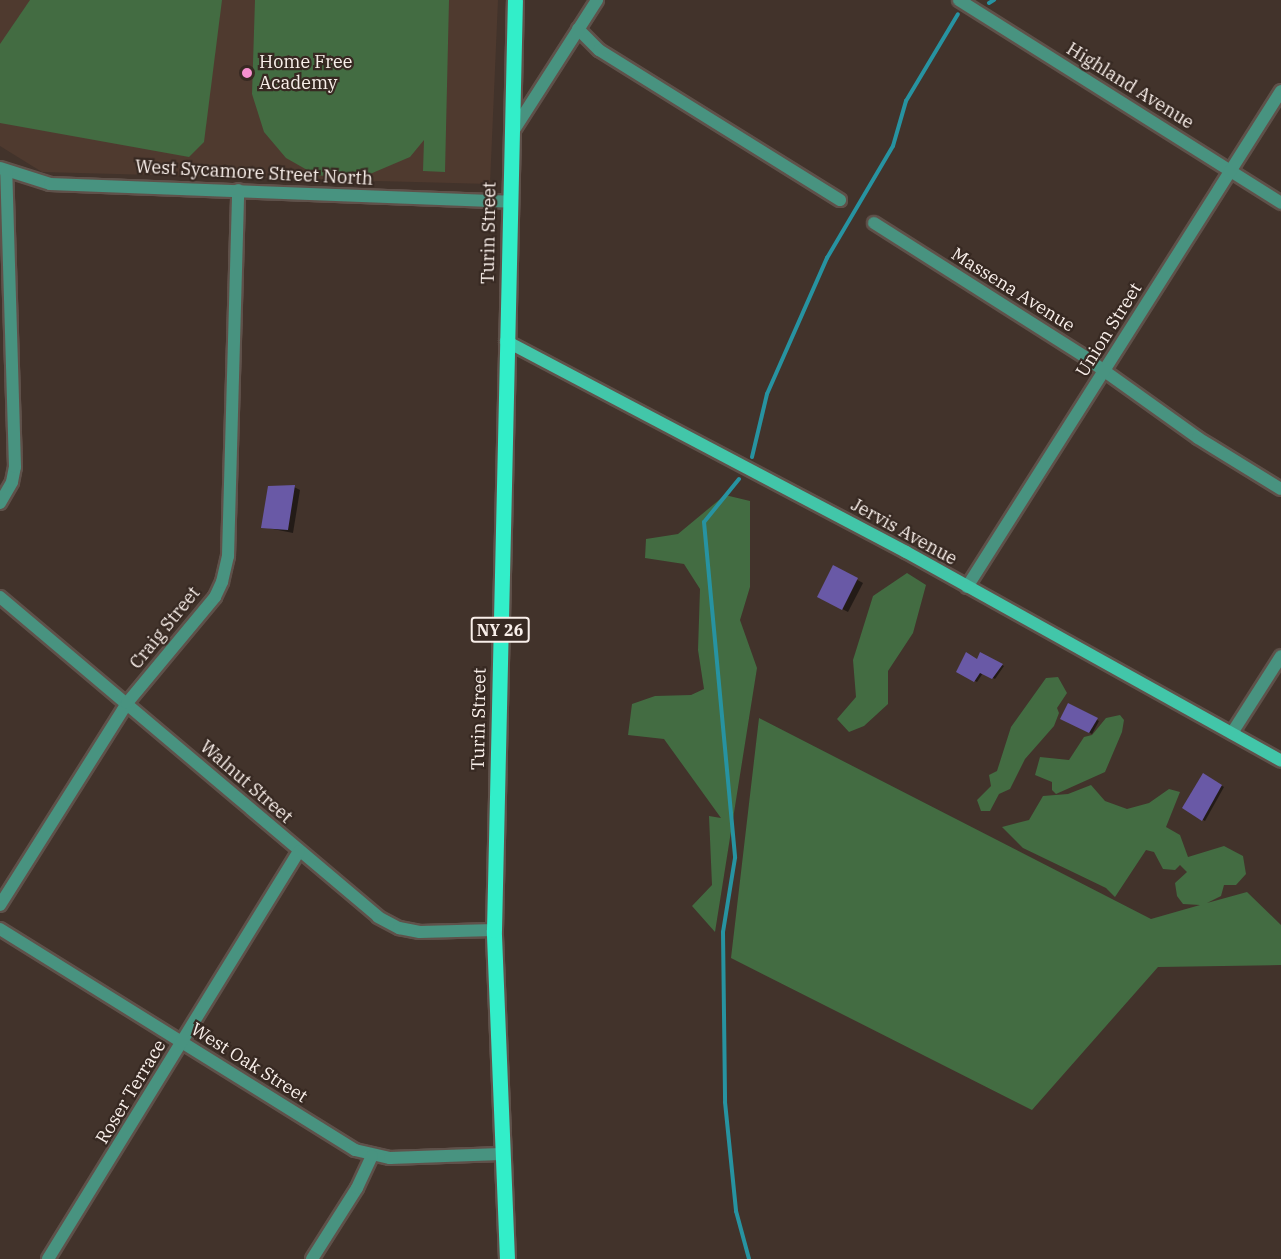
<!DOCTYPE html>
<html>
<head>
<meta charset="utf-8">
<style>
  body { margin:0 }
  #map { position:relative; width:1281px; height:1259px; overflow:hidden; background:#42332b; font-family:"IBM Plex Serif",serif }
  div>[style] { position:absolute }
  .built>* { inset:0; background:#4f3a2f }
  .green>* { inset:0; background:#436c42 }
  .shadow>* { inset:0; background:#0007 }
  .stream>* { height:4px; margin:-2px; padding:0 2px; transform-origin:2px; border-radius:2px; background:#2793a1 }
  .building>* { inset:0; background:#6959a6 }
  .roads { filter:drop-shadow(2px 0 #5f514a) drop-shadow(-2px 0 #5f514a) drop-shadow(0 2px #5f514a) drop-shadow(0 -2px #5f514a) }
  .street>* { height:12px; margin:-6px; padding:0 6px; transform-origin:6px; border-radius:6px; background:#489380 }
  .secondary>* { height:12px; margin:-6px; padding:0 6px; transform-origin:6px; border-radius:6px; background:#42c6a9 }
  .primary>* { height:15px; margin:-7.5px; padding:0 7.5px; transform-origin:7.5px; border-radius:7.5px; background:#32eec9 }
  .dots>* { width:16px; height:16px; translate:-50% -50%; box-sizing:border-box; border:3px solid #372922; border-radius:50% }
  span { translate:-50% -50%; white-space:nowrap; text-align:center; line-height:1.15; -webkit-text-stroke:4.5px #372922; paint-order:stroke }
  .shield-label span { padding:2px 4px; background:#372922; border:2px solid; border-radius:4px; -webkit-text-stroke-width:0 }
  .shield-label { font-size:16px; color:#f9efea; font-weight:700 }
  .poi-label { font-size:18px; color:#f9efea }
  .left { translate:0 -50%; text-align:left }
  .street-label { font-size:18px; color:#f9efea }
</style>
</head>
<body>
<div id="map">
  <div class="built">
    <div style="clip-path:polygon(0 0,498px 0,490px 184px,42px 172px,0 146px)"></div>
  </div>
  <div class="green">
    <div style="clip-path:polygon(30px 0,222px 0,204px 142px,189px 157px,0 123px,0 44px)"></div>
    <div style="clip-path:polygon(255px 0,449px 0,445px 172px,423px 171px,424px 140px,410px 157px,370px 174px,343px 178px,316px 175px,286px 158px,264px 132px,252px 94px)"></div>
    <div style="clip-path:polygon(725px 495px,750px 501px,750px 587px,740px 620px,757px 668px,715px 932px,692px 906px,712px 885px,709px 816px,721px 818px,664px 739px,628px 735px,632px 704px,655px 696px,691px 695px,704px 689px,698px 650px,700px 589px,684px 564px,645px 558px,646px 539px,678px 534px)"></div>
    <div style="clip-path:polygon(907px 573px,926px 585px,913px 633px,888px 671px,888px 704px,864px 726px,849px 732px,837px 719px,856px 697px,853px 660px,873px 596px)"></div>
    <div style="clip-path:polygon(1058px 677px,1067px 693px,1057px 708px,1059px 713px,1054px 726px,1025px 759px,1010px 789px,999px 794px,990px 811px,981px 811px,977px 800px,991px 786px,989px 775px,997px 771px,1011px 727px,1046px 678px)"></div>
    <div style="clip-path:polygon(1120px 715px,1124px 720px,1122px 732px,1105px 772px,1056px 794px,1052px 790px,1052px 782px,1035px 775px,1040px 757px,1069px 760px,1084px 737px,1092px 735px,1106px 718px)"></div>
    <div style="clip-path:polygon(759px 718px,1151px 919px,1200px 905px,1183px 904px,1177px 896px,1175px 883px,1187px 872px,1180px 865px,1175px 870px,1163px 869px,1154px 852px,1146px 850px,1115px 897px,1106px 888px,1023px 848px,1002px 827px,1029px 820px,1043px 796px,1068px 794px,1091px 785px,1105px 801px,1127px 809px,1149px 803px,1169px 789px,1180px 792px,1166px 827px,1180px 835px,1188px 857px,1224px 846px,1243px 856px,1246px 874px,1236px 885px,1224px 885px,1221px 896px,1207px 903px,1247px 892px,1281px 925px,1281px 965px,1158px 967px,1032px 1110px,731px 958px)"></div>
  </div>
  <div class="shadow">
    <div style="clip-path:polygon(294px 487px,300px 490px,293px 533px,263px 527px)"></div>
    <div style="clip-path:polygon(834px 567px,863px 583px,848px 612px,819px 597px)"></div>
    <div style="clip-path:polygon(981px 654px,1004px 666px,995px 679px,983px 673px,977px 682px,958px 672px,978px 661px)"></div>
    <div style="clip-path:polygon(1069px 705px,1099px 721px,1092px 734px,1062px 718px)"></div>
    <div style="clip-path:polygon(1203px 775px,1224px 787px,1205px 821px,1184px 808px)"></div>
  </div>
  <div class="stream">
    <div style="left:989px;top:3px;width:6px;rotate:-31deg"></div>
    <div style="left:752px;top:457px;width:65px;rotate:-76.6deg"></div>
    <div style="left:767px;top:394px;width:149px;rotate:-66.2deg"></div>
    <div style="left:827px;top:258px;width:130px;rotate:-59.5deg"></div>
    <div style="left:893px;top:146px;width:47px;rotate:-73.9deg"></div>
    <div style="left:906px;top:101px;width:101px;rotate:-59.1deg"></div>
    <div style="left:739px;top:479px;width:55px;rotate:129.1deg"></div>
    <div style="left:704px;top:522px;width:337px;rotate:84.7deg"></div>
    <div style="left:735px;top:858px;width:75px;rotate:99.2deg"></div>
    <div style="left:723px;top:932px;width:170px;rotate:89.3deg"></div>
    <div style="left:725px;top:1102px;width:110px;rotate:84.2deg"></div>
    <div style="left:736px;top:1211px;width:50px;rotate:74.8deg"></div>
  </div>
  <div class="building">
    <div style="clip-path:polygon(295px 485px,288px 530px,261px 528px,268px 486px)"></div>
    <div style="clip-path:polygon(833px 565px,858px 578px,842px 610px,817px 597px)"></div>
    <div style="clip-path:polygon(966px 652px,977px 659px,980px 652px,1003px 664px,992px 679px,980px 673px,974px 682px,956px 672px)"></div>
    <div style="clip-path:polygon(1068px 703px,1098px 718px,1089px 733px,1060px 719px)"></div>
    <div style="clip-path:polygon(1203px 773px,1222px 785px,1202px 821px,1182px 808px)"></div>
  </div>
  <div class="roads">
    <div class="street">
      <div style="left:959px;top:0;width:381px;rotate:32.2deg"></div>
      <div style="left:578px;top:29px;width:30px;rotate:45deg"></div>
      <div style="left:599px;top:50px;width:284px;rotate:31.9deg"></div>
      <div style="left:512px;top:133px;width:158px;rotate:-57.4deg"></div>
      <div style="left:0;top:168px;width:52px;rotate:17.7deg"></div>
      <div style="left:50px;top:184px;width:460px;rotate:2.2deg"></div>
      <div style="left:874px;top:223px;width:250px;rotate:32.4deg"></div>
      <div style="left:1085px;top:357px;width:139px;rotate:35.6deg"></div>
      <div style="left:1198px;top:438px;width:97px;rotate:31.6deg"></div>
      <div style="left:0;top:503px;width:24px;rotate:-60deg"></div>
      <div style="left:12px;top:482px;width:15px;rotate:-79deg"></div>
      <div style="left:15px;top:467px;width:296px;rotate:-91.7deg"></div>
      <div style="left:967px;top:587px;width:587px;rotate:-57.66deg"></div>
      <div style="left:0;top:597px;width:495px;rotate:40.2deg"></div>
      <div style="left:378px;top:917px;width:24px;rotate:28deg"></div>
      <div style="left:399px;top:928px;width:21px;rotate:11deg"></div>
      <div style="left:420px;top:932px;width:74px;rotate:-1.5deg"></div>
      <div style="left:1232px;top:733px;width:91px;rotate:-57.5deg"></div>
      <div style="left:0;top:905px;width:239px;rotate:-57.8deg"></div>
      <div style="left:127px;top:703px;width:138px;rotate:-50.3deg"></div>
      <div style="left:215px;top:597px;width:17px;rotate:-65deg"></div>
      <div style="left:222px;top:582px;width:27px;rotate:-77deg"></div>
      <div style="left:228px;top:556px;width:366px;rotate:-88.4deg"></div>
      <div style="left:0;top:929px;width:418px;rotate:31.9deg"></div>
      <div style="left:355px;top:1150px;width:36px;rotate:13deg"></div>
      <div style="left:390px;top:1158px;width:111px;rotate:-2.1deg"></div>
      <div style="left:48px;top:1259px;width:479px;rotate:-58.4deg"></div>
      <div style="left:312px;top:1259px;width:84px;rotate:-57.6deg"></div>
      <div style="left:357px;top:1188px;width:35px;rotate:-65deg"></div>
    </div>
    <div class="secondary">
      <div style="left:506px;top:341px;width:452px;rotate:27.8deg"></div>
      <div style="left:906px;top:552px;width:429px;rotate:29.1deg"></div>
    </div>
    <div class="primary">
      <div style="left:507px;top:1259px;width:329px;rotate:-92.3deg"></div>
      <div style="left:494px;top:930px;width:930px;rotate:-88.71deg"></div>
    </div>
  </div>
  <div class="dots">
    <div style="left:247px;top:73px;background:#f690d0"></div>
  </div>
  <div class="shield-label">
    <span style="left:500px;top:630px">NY 26</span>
  </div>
  <div class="poi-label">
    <span class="left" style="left:259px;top:73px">Home Free<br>Academy</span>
  </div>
  <div class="street-label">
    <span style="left:1130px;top:86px;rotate:32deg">Highland Avenue</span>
    <span style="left:254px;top:173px;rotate:3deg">West Sycamore Street North</span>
    <span style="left:489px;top:233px;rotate:-89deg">Turin Street</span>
    <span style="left:1013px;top:290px;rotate:32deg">Massena Avenue</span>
    <span style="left:1109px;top:330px;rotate:-58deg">Union Street</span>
    <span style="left:904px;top:532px;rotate:29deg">Jervis Avenue</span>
    <span style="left:165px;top:628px;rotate:-51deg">Craig Street</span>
    <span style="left:479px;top:719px;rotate:-89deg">Turin Street</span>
    <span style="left:246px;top:782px;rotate:41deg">Walnut Street</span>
    <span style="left:249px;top:1063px;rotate:32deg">West Oak Street</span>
    <span style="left:131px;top:1092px;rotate:-59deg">Roser Terrace</span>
  </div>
</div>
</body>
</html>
